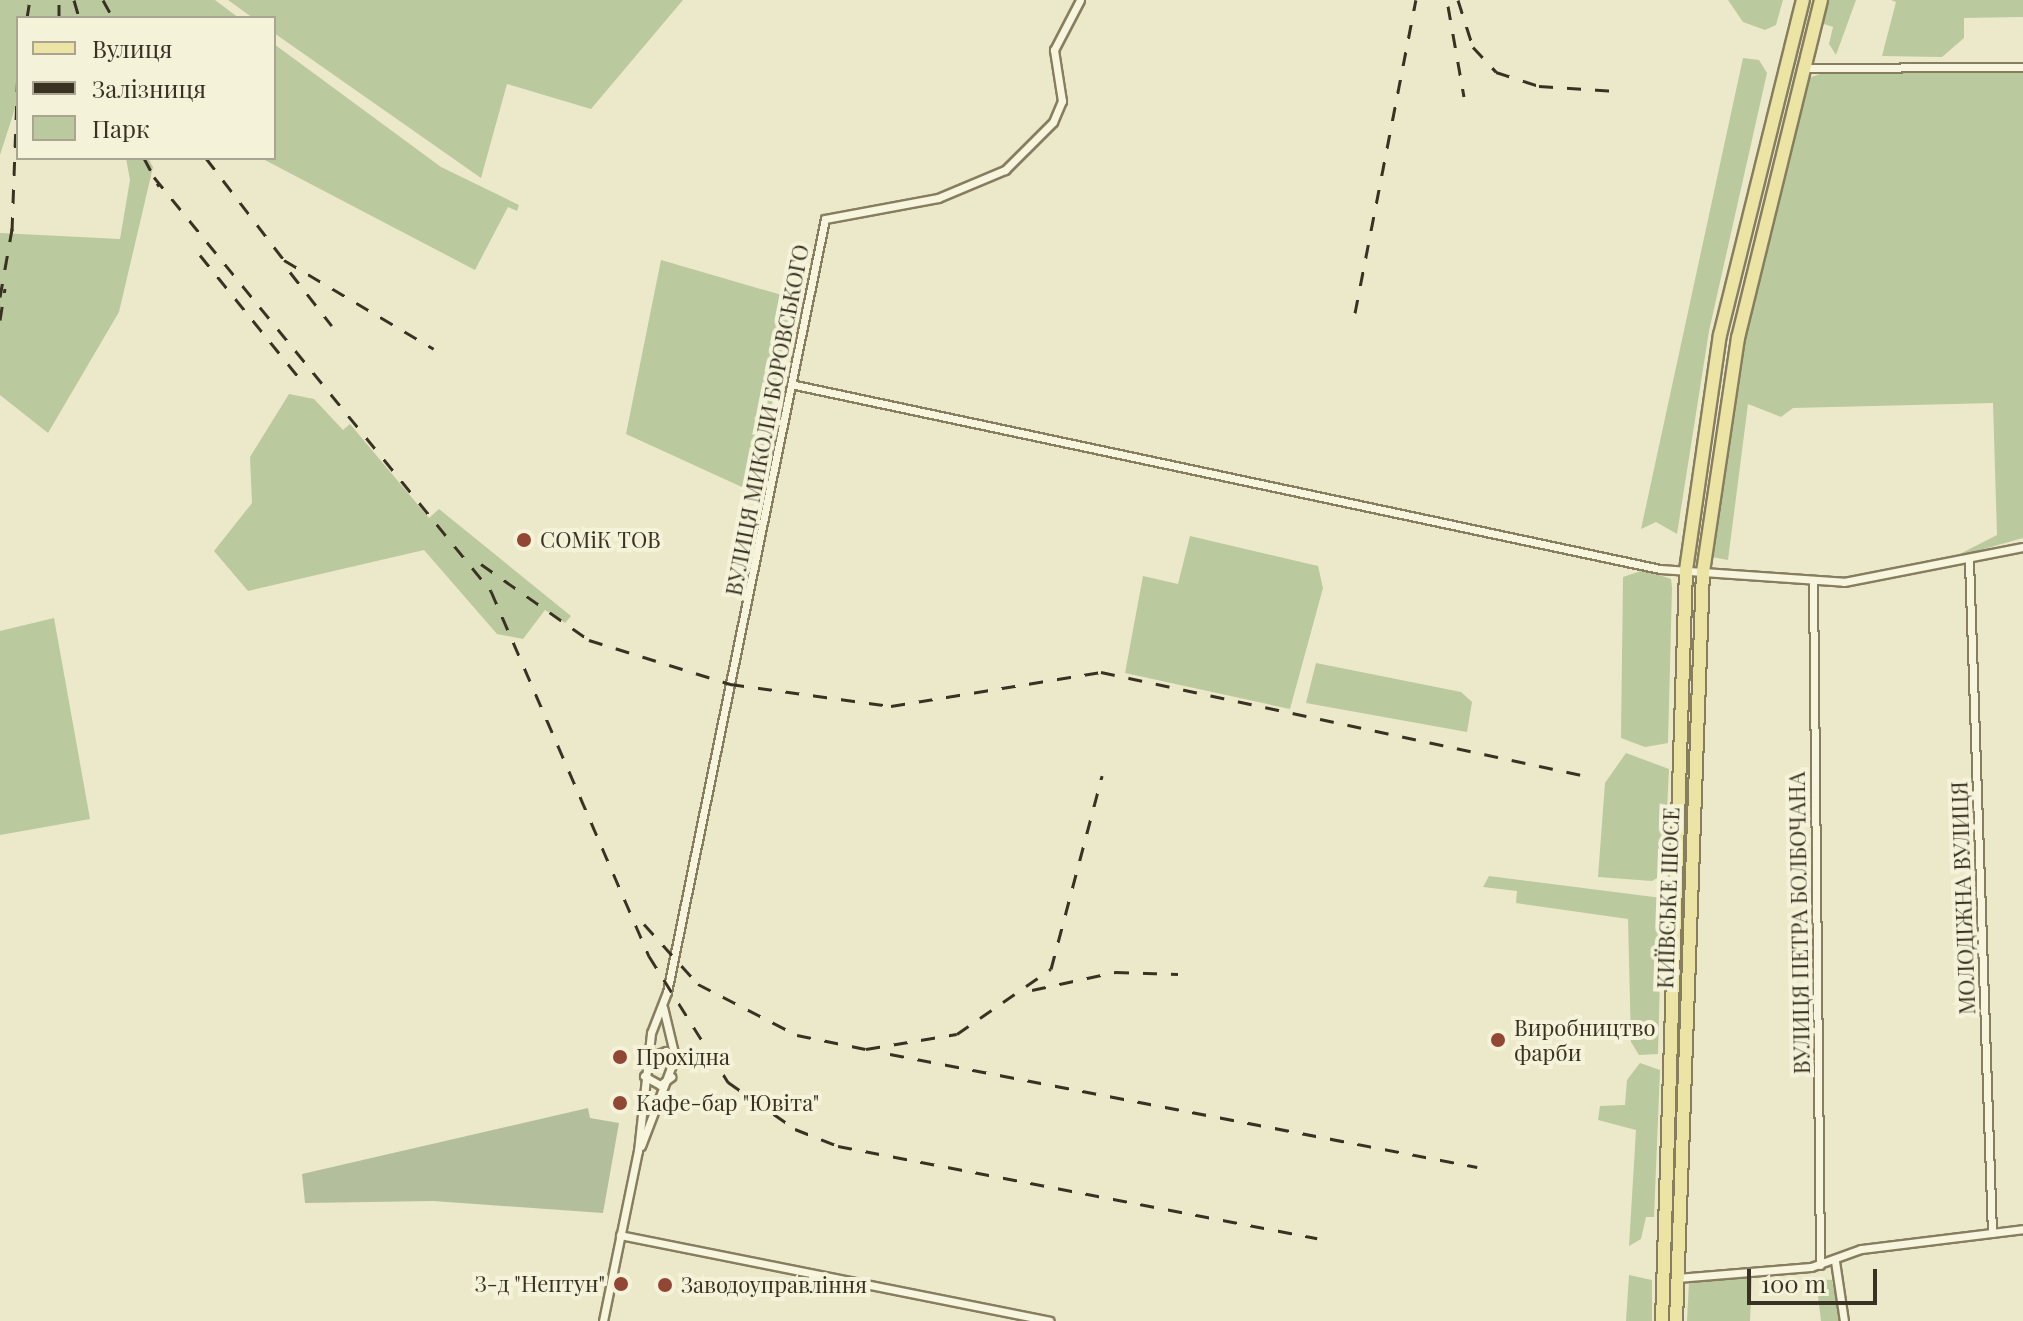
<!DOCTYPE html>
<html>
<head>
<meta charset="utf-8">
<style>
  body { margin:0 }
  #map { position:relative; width:2023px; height:1321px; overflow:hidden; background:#ece9ca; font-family:"Playfair Display",serif }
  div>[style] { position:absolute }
  .green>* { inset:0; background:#bbc99e }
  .cemetery>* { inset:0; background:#b3bf9c }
  .roads { filter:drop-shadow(2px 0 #877d5f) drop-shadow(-2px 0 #877d5f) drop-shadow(0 2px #877d5f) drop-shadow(0 -2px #877d5f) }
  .street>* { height:7px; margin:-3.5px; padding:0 3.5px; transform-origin:3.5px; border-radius:3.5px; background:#f7f5dd }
  .primary>* { height:12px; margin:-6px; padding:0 6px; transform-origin:6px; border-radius:6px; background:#ebe4a5 }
  .rail>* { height:3px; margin-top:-1.5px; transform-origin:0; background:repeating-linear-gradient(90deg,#393222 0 14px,transparent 0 28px) }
  .dots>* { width:22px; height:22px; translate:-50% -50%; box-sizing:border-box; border:4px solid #f4f2d9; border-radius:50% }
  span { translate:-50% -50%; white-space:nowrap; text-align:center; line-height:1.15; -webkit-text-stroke:8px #f4f2d9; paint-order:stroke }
  .street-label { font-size:22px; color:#393222 }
  .poi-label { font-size:22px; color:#393222 }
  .left { translate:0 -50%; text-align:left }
  .right { translate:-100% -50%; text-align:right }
  .legend { position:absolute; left:16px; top:16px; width:260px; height:144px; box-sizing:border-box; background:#f4f2d9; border:2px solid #a9a590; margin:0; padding:10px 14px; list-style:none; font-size:24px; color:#393222 }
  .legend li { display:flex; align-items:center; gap:16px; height:40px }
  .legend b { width:40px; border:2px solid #a9a590 }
  .scale { position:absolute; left:1747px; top:1269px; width:130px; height:36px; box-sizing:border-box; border:4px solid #393222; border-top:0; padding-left:10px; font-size:24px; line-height:28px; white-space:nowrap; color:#393222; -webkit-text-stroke:6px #f4f2d9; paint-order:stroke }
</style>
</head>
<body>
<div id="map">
  <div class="green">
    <div style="clip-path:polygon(0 0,215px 0,239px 18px,18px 18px,18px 99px,0 155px)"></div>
    <div style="clip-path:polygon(228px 0,683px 0,591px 109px,507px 84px,481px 178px,274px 33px,274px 18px,253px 18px)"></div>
    <div style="clip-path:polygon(1728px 0,1783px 0,1776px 25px,1765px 30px,1743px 22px)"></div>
    <div style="clip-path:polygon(1829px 0,1856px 0,1836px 55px,1829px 44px,1833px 27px,1821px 23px)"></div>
    <div style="clip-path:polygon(1891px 0,2023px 0,2023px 17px,1964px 18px,1964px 38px,1942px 57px,1882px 56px,1896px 2px)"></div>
    <div style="clip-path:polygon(274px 44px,441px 167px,519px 205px,517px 211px,508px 207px,475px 270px,261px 158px,274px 158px)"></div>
    <div style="clip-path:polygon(1743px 58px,1759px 60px,1767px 73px,1709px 331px,1677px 534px,1656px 522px,1641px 529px)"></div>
    <div style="clip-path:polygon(2023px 71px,2023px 538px,1952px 558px,1997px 535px,1993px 403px,1793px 408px,1781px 417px,1748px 404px,1728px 560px,1712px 557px,1746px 333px,1809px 78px,1825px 72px)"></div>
    <div style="clip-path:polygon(126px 158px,148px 158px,153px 167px,119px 312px,48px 433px,0 395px,0 233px,120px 239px,130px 180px)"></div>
    <div style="clip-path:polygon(661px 260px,792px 298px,755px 493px,626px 434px)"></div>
    <div style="clip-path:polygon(289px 394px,314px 399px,343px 430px,350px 424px,429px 518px,439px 509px,571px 616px,565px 623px,545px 610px,523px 639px,497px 634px,424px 550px,248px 591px,214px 551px,252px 503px,250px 457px)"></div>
    <div style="clip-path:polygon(1190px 536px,1318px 566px,1323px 588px,1290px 709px,1125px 673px,1143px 576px,1178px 584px)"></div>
    <div style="clip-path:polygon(1644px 570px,1671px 579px,1672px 588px,1668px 743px,1645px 747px,1621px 738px,1623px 577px)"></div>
    <div style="clip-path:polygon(54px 618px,90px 819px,0 835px,0 631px)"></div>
    <div style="clip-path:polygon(1316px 663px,1461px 692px,1472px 702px,1467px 732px,1306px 703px)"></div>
    <div style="clip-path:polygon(1626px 753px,1669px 769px,1664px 874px,1652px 881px,1598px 877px,1605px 783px)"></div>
    <div style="clip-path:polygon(1489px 876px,1662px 898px,1658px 1054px,1639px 1055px,1631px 1042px,1628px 919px,1516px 903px,1517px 891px,1483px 887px)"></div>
    <div style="clip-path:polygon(1640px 1063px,1660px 1070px,1654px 1217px,1646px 1217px,1641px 1239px,1629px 1246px,1636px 1130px,1598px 1120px,1600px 1106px,1625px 1105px,1627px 1080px)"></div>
    <div style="clip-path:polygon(1629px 1275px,1652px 1280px,1652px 1321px,1626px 1321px)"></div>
    <div style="clip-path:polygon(1752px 1277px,1750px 1321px,1687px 1321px,1689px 1282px)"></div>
    <div style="clip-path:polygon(1816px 1279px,1832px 1280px,1840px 1321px,1821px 1321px)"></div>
  </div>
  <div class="cemetery">
    <div style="clip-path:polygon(588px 1108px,590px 1118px,619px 1123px,603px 1213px,433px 1201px,305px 1203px,302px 1174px)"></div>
  </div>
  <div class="roads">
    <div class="street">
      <div style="left:1806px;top:68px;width:217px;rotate:-0.3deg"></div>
      <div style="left:795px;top:385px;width:884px;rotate:12.01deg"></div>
      <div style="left:1660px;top:569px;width:184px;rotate:4deg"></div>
      <div style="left:1844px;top:582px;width:182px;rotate:-11.1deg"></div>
      <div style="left:1969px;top:561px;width:672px;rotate:88.04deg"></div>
      <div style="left:1813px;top:581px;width:684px;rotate:89.41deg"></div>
      <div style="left:647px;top:1058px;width:20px;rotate:-20deg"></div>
      <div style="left:666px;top:1051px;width:14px;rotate:56deg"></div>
      <div style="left:644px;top:1076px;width:18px;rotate:29deg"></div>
      <div style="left:660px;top:1085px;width:14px;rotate:-36deg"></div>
      <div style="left:641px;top:1146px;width:95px;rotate:-69.1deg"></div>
      <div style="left:675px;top:1057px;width:51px;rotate:-103.5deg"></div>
      <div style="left:620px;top:1235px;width:438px;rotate:11.3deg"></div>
      <div style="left:1835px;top:1261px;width:61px;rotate:81.5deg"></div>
      <div style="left:1677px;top:1278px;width:134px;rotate:-4.7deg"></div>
      <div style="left:1811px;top:1267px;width:53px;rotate:-19.8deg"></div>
      <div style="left:1861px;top:1249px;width:163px;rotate:-7deg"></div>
      <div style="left:603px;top:1321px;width:174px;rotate:-78.4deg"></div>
      <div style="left:638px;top:1151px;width:119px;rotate:-83.7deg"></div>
      <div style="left:651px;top:1033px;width:44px;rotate:-68.7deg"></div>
      <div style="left:667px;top:992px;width:789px;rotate:-78.45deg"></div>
      <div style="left:825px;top:219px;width:115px;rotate:-10.5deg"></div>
      <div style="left:938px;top:198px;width:73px;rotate:-22.7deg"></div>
      <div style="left:1005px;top:170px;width:68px;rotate:-45deg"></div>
      <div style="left:1053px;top:122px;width:23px;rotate:-67deg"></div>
      <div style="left:1062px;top:101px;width:52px;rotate:-98.9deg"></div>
      <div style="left:1054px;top:50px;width:56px;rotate:-62.5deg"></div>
    </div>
    <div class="primary">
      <div style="left:1662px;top:1321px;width:751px;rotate:-88.17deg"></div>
      <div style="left:1686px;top:570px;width:237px;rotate:-81.8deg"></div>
      <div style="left:1720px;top:335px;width:345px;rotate:-76.1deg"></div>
      <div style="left:1676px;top:1321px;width:749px;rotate:-87.94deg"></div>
      <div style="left:1703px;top:572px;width:237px;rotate:-81.5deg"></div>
      <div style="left:1738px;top:338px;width:348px;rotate:-76.2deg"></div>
    </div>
  </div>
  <div class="rail">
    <div style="left:74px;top:0;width:19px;rotate:74deg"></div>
    <div style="left:103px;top:0;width:21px;rotate:61deg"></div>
    <div style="left:1458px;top:0;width:49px;rotate:72.3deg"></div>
    <div style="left:1473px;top:47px;width:34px;rotate:47deg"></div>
    <div style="left:1496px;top:72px;width:45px;rotate:18deg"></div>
    <div style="left:1539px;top:86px;width:77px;rotate:3.7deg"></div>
    <div style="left:1448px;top:6px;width:92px;rotate:80deg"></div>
    <div style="left:27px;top:18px;width:18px;rotate:-81deg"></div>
    <div style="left:59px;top:18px;width:18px;rotate:-90deg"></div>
    <div style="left:144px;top:158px;width:32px;rotate:62deg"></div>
    <div style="left:206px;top:158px;width:128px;rotate:52.6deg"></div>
    <div style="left:284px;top:260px;width:174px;rotate:30.7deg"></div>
    <div style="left:154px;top:177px;width:534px;rotate:50.85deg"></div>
    <div style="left:491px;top:591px;width:398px;rotate:66.6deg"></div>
    <div style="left:649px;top:956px;width:149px;rotate:57.9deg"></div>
    <div style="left:728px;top:1082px;width:82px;rotate:35deg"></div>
    <div style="left:795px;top:1129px;width:46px;rotate:21.6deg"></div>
    <div style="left:838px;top:1146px;width:488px;rotate:10.9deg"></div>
    <div style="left:12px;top:231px;width:164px;rotate:-87.9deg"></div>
    <div style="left:200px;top:255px;width:161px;rotate:51.1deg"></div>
    <div style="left:290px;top:272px;width:68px;rotate:52.1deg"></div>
    <div style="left:0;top:297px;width:75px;rotate:-80deg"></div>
    <div style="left:1355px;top:313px;width:319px;rotate:-79deg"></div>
    <div style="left:0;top:320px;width:32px;rotate:-81deg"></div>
    <div style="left:481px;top:564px;width:132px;rotate:35.1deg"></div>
    <div style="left:589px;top:640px;width:148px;rotate:17.3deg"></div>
    <div style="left:730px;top:684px;width:162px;rotate:7.8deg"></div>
    <div style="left:891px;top:706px;width:213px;rotate:-9.2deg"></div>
    <div style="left:1101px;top:672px;width:495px;rotate:12.1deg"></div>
    <div style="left:644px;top:924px;width:81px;rotate:48deg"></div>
    <div style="left:698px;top:984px;width:111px;rotate:27.3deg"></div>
    <div style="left:797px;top:1035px;width:70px;rotate:11.5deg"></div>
    <div style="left:866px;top:1049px;width:92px;rotate:-9.4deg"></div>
    <div style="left:957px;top:1034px;width:114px;rotate:-34.7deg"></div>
    <div style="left:1051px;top:969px;width:200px;rotate:-75.2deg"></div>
    <div style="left:1032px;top:990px;width:85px;rotate:-12.2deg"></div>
    <div style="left:1115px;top:972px;width:63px;rotate:1.8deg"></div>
    <div style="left:890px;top:1054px;width:598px;rotate:10.9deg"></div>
  </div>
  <div class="dots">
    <div style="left:524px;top:540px;background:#924734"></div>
    <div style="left:1498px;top:1040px;background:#924734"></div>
    <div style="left:620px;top:1057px;background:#924734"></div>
    <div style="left:620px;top:1103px;background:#924734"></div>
    <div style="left:621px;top:1284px;background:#924734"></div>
    <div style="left:665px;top:1285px;background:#924734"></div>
  </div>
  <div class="street-label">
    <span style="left:767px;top:420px;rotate:-79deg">ВУЛИЦЯ МИКОЛИ БОРОВСЬКОГО</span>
    <span style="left:1668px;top:898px;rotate:-88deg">КИЇВСЬКЕ ШОСЕ</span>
    <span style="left:1963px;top:898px;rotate:-92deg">МОЛОДІЖНА ВУЛИЦЯ</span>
    <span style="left:1799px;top:923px;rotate:-91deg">ВУЛИЦЯ ПЕТРА БОЛБОЧАНА</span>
  </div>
  <div class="poi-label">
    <span class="left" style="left:540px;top:540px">СОМіК ТОВ</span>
    <span class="left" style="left:1514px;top:1040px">Виробництво<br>фарби</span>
    <span class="left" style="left:636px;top:1057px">Прохідна</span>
    <span class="left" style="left:636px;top:1103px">Кафе-бар "Ювіта"</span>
    <span class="right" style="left:605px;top:1284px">З-д "Нептун"</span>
    <span class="left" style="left:681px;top:1285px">Заводоуправління</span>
  </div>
  <ul class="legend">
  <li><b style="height:10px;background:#ebe4a5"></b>Вулиця</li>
  <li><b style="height:10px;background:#393222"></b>Залізниця</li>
  <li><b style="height:22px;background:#bbc99e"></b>Парк</li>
  </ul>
  <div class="scale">100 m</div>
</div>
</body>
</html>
